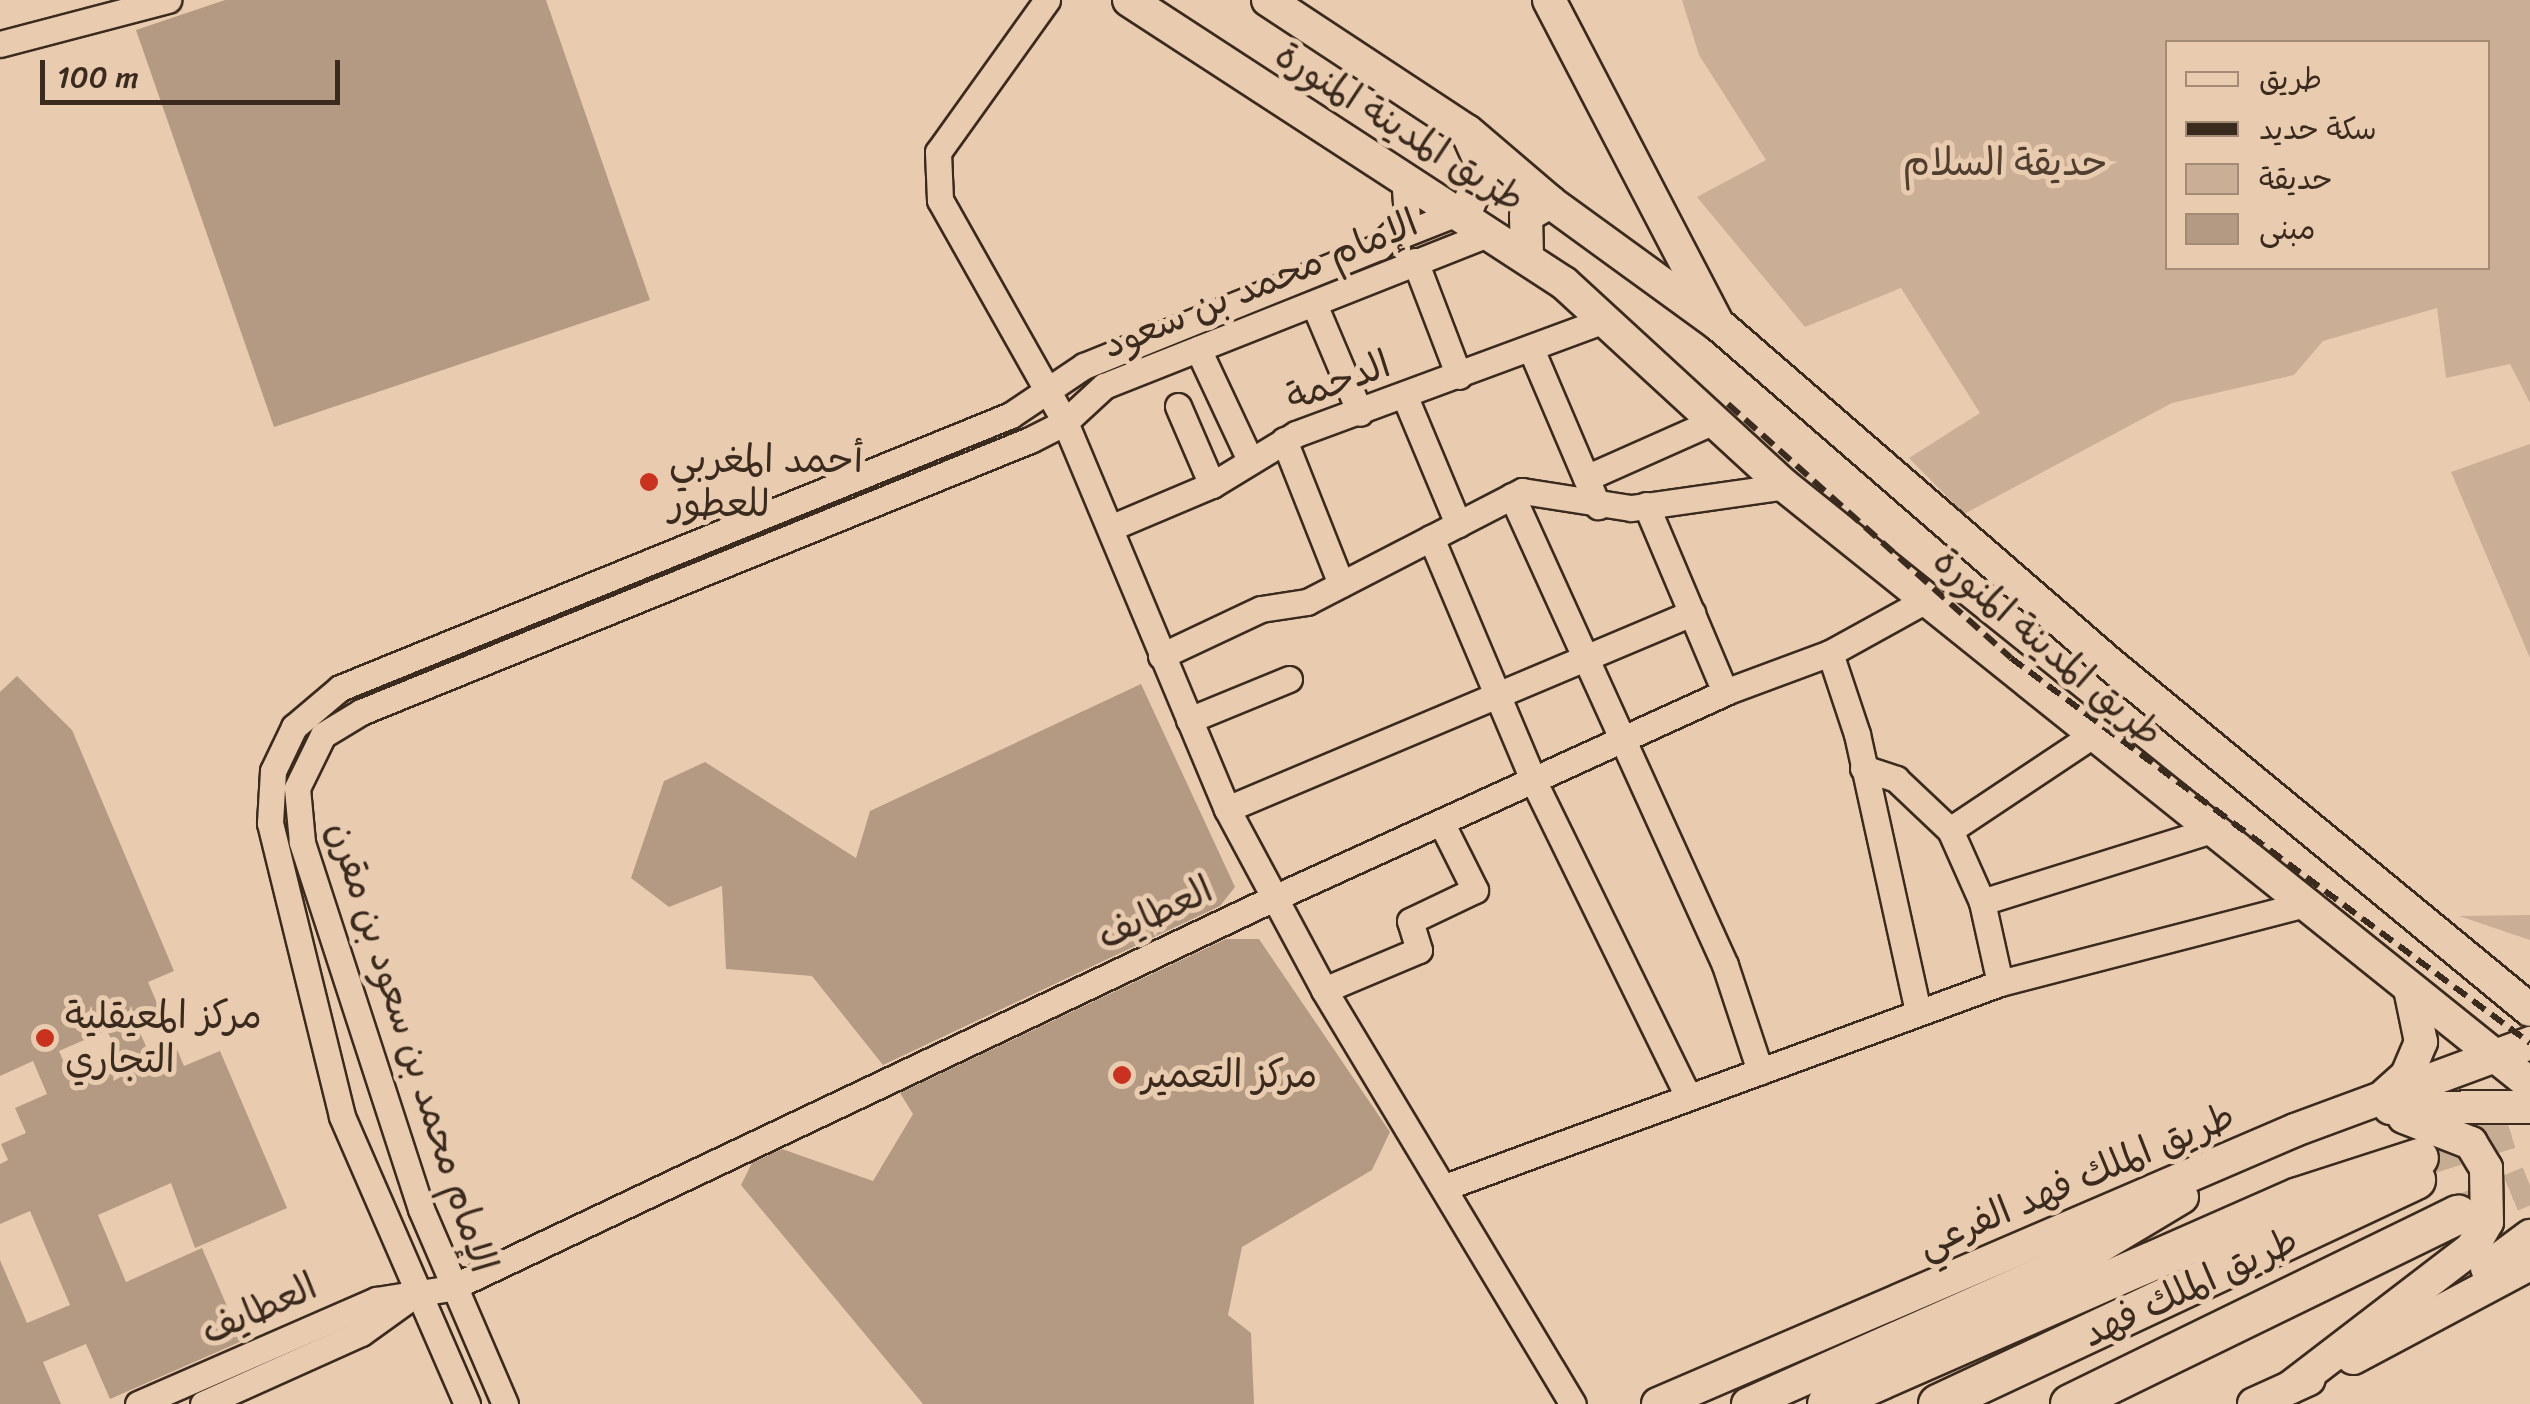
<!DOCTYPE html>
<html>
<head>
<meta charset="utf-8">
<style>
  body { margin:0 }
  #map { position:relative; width:2530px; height:1404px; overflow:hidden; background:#e9ccb0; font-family:Sriracha,"Playpen Sans Arabic",sans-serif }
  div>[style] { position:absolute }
  .green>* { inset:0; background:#caae96 }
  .building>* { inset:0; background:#b49a83 }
  .highway-tunnel>* { height:38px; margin-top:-19px; transform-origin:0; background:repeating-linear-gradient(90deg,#c6ac93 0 38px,transparent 0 57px) }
  .roads { filter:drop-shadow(2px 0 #3b2a1e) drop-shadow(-2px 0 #3b2a1e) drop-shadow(0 2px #3b2a1e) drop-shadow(0 -2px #3b2a1e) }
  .minor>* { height:25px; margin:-12.5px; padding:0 12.5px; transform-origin:12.5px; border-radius:12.5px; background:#e9ccb0 }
  .major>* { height:32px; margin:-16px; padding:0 16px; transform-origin:16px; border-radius:16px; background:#e9ccb0 }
  .highway>* { height:38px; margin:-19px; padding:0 19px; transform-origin:19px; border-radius:19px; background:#e9ccb0 }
  .rail>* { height:6px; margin-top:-3px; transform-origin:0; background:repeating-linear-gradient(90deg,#3b2a1e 0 15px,transparent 0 23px) }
  .dots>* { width:28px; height:28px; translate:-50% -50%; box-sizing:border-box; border:5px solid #e9ccb0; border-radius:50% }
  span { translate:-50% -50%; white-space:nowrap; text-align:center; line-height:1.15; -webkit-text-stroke:10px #e9ccb0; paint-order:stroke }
  .street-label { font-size:38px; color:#3b2a1e }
  .park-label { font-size:38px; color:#503e30 }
  .poi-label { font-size:38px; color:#3b2a1e }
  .left { translate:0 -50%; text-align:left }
  .legend { position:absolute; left:2165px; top:40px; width:325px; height:230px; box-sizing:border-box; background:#e9ccb0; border:2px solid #a38b76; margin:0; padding:12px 18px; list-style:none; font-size:30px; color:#3b2a1e }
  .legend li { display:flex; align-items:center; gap:20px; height:50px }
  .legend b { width:50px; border:2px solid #a38b76 }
  .scale { position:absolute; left:40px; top:60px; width:300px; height:45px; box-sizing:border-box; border:5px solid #3b2a1e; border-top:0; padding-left:12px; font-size:30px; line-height:35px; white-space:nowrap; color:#3b2a1e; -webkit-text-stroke:8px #e9ccb0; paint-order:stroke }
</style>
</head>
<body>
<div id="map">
  <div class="green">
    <div style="clip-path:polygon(evenodd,1682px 0,2530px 0,2530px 403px,2510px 364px,2446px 378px,2437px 308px,2323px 341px,2294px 375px,2172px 403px,1964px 514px,1909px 458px,1980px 413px,1901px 288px,1805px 327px,1697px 197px,1766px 160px,1699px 55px,1682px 0,2488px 42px,2488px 268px,2168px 268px,2168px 42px,2488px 42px)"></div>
    <div style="clip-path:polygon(2530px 444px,2530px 658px,2451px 472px)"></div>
    <div style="clip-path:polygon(2530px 915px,2530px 940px,2459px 916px)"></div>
  </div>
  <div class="building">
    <div style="clip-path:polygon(225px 0,546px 0,650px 300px,274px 427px,136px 30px)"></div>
    <div style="clip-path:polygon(evenodd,17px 676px,72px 730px,174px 971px,148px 982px,159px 1008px,134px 1019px,148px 1051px,173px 1040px,184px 1066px,220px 1051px,287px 1208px,195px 1248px,171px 1183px,98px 1215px,126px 1282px,202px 1248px,242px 1341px,110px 1399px,86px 1344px,43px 1362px,61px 1404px,0 1404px,0 1260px,27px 1323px,70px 1305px,30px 1211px,0 1224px,0 1164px,8px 1160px,1px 1144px,26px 1133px,15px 1108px,47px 1094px,33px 1061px,0 1076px,0 692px,17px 676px,107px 1030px,121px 1063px,73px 1083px,59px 1051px,107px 1030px)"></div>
    <div style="clip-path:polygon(1141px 684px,1235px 887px,1220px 906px,883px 1065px,812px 976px,726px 969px,722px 886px,669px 907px,631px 878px,664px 781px,705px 762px,856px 858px,870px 811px)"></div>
    <div style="clip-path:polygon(1226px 939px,1259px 939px,1390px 1132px,1372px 1170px,1242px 1247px,1228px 1315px,1251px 1333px,1254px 1404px,923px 1404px,741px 1185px,752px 1163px,782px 1149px,873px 1181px,913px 1114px,900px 1093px)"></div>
  </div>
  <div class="highway-tunnel">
    <div style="left:2419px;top:1158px;width:107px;rotate:-17.4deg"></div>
    <div style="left:2458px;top:1215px;width:78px;rotate:-22.6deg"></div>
  </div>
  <div class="roads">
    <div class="minor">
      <div style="left:1047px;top:0;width:187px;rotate:125.6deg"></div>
      <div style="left:938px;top:152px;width:48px;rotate:87.6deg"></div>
      <div style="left:940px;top:200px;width:255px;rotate:60.6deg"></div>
      <div style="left:1065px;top:422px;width:420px;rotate:67.3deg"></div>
      <div style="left:1227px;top:809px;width:205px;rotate:61.8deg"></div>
      <div style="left:1324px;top:990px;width:483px;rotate:59deg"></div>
      <div style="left:0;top:44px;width:174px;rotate:-14.7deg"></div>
      <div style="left:1394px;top:238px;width:68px;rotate:-21.6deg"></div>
      <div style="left:1415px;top:261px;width:123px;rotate:69.1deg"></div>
      <div style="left:1314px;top:304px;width:118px;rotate:67.1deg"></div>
      <div style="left:1198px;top:349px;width:120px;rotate:64.9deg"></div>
      <div style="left:1531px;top:349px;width:171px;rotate:66.9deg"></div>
      <div style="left:1405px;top:397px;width:138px;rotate:67.3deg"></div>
      <div style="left:1178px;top:406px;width:86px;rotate:66.7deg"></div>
      <div style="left:1284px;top:440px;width:155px;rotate:68.4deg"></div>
      <div style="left:1586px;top:478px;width:140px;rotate:-24deg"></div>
      <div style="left:1512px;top:496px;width:515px;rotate:65.57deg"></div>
      <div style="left:1725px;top:965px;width:112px;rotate:71.7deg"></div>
      <div style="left:1646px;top:505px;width:203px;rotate:67.1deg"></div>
      <div style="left:1110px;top:528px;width:111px;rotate:-22.9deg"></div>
      <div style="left:1212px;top:485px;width:98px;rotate:-31.3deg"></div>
      <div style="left:1296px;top:434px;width:325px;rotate:-20.3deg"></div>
      <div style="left:1431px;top:538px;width:263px;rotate:67.1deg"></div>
      <div style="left:1533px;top:780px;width:352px;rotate:63.9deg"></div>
      <div style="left:1830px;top:653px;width:85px;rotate:71.6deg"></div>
      <div style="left:1857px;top:734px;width:284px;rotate:77.6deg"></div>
      <div style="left:1161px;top:656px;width:110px;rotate:-25.2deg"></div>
      <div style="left:1261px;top:609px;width:47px;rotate:-8.7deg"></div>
      <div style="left:1307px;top:602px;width:242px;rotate:-27.3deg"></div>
      <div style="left:1522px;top:491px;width:110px;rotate:8.9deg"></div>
      <div style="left:1631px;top:508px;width:156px;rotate:-8.1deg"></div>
      <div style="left:1189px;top:720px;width:108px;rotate:-22.3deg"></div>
      <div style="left:1863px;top:768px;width:35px;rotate:18deg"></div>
      <div style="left:1896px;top:779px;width:74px;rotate:43.4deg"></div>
      <div style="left:1950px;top:830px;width:79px;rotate:66deg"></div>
      <div style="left:1982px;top:902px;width:83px;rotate:77.5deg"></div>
      <div style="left:1227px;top:809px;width:505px;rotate:-22.86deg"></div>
      <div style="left:1950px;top:830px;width:169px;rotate:-33.7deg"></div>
      <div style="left:1982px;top:902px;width:238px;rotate:-17.4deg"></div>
      <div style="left:1324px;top:990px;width:103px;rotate:-22.8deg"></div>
      <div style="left:1419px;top:950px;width:30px;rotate:-107deg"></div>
      <div style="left:1410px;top:921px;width:72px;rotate:-25.5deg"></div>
      <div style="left:1475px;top:890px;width:76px;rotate:-116.6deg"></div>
      <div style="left:1448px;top:1186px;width:588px;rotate:-20.19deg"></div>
      <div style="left:2000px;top:983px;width:320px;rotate:-14.5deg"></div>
      <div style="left:138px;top:1404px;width:260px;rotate:-23.6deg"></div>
      <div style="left:376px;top:1300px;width:76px;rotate:-9.1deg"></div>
      <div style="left:451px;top:1288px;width:911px;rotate:-25.36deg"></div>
      <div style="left:1274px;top:898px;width:496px;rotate:-24.5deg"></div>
      <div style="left:1725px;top:692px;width:112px;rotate:-20.4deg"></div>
      <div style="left:1830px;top:653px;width:112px;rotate:-28.9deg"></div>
      <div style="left:203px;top:1404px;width:173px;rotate:-24.2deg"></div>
      <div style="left:361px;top:1333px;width:65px;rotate:-35.6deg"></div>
      <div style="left:467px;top:1404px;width:314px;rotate:-113.5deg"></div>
      <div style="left:342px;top:1116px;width:302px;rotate:-103.8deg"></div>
      <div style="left:270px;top:823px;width:52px;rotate:-86.7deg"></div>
      <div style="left:273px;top:771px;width:49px;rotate:-64.5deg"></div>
      <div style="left:294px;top:727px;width:60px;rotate:-40.3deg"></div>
      <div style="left:340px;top:688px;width:724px;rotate:-22.14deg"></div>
      <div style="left:1011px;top:415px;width:88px;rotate:-33.9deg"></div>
      <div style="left:1084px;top:366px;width:318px;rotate:-22deg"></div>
      <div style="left:1379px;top:247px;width:40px;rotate:-46deg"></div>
      <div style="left:1407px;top:218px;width:39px;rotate:-94deg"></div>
      <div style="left:505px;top:1404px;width:212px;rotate:-113.3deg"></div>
      <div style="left:421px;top:1209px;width:386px;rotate:-108deg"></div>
      <div style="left:302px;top:842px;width:54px;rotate:-95.3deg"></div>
      <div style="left:297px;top:788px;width:59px;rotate:-63.9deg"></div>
      <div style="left:323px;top:735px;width:44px;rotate:-31.2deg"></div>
      <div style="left:361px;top:712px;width:722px;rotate:-22.13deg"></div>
      <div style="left:1030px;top:440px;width:39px;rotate:-27deg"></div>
      <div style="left:1065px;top:422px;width:53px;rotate:-42.7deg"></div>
      <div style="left:1104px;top:386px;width:417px;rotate:-21.6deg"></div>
    </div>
    <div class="major">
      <div style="left:1129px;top:0;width:519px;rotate:33.05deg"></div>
      <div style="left:1564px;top:283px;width:300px;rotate:42.6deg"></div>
      <div style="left:1785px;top:486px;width:955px;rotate:38.75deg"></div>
      <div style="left:1268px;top:0;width:238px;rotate:33.4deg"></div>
      <div style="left:1467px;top:131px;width:109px;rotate:40.5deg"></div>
      <div style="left:1549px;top:0;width:365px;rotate:62.5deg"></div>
      <div style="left:1718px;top:324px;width:519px;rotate:40.94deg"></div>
      <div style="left:2110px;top:664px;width:544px;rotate:39.48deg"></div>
      <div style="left:1463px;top:217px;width:51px;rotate:-65.9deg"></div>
      <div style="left:1484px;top:170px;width:39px;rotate:-114deg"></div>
      <div style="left:1527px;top:256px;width:40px;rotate:-91.4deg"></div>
      <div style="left:1526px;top:216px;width:28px;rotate:-30deg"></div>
      <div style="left:1550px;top:202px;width:203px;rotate:36deg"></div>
      <div style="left:2385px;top:1095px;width:30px;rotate:-42deg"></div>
      <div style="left:2407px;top:1075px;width:36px;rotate:-67deg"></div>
      <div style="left:2421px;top:1042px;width:54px;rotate:-101.7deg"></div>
      <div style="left:2390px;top:1108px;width:140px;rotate:-0.4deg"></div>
      <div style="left:2487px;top:1268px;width:54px;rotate:-36.7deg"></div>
      <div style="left:2353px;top:1358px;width:200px;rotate:-28deg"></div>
      <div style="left:2291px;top:1387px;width:228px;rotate:-37.5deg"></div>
      <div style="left:2472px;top:1248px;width:30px;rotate:-60deg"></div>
      <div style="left:2487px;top:1222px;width:54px;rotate:-91.1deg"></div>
      <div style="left:2486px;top:1168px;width:29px;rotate:-121deg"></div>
      <div style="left:2471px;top:1143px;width:72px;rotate:-158.8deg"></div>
      <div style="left:1658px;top:1404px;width:693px;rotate:-23.27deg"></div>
      <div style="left:2295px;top:1130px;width:251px;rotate:-20.3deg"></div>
      <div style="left:1748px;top:1404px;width:376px;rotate:-24deg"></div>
      <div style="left:2092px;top:1251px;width:105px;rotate:-31deg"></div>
      <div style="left:2254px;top:1404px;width:60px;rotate:-24.4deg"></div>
    </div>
    <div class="highway">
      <div style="left:1827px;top:1404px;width:514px;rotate:-23.73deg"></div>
      <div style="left:2298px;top:1197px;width:127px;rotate:-17.9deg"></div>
      <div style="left:1938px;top:1404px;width:528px;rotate:-25.11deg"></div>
      <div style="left:2070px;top:1404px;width:432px;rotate:-26deg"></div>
    </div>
  </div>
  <div class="rail">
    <div style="left:1728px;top:404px;width:380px;rotate:41.9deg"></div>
    <div style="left:2011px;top:658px;width:646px;rotate:36.57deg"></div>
  </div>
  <div class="dots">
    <div style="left:649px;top:482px;background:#c8321e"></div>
    <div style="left:45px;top:1038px;background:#c8321e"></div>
    <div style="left:1122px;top:1075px;background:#c8321e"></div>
  </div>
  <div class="street-label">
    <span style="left:1400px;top:127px;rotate:32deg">طريق المدينة المنورة</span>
    <span style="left:1260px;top:284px;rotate:-22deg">الإمام محمد بن سعود</span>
    <span style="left:1338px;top:381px;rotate:-20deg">الدحمة</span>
    <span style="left:2048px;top:647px;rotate:40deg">طريق المدينة المنورة</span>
    <span style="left:1155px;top:913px;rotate:-25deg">العطايف</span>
    <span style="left:412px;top:1047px;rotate:72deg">الإمام محمد بن سعود بن مقرن</span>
    <span style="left:2076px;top:1180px;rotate:-23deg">طريق الملك فهد الفرعي</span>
    <span style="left:2190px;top:1287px;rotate:-25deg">طريق الملك فهد</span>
    <span style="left:259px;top:1309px;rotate:-24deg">العطايف</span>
  </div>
  <div class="park-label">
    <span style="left:2005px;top:163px">حديقة السلام</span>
  </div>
  <div class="poi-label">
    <span class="left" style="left:669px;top:482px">أحمد المغربي<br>للعطور</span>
    <span class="left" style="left:65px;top:1038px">مركز المعيقلية<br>التجاري</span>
    <span class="left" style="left:1142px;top:1075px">مركز التعمير</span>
  </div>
  <ul class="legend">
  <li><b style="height:12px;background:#e9ccb0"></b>طريق</li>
  <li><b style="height:12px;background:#3b2a1e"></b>سكة حديد</li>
  <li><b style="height:28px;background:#caae96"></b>حديقة</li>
  <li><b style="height:28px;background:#b49a83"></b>مبنى</li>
  </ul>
  <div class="scale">100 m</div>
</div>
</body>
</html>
